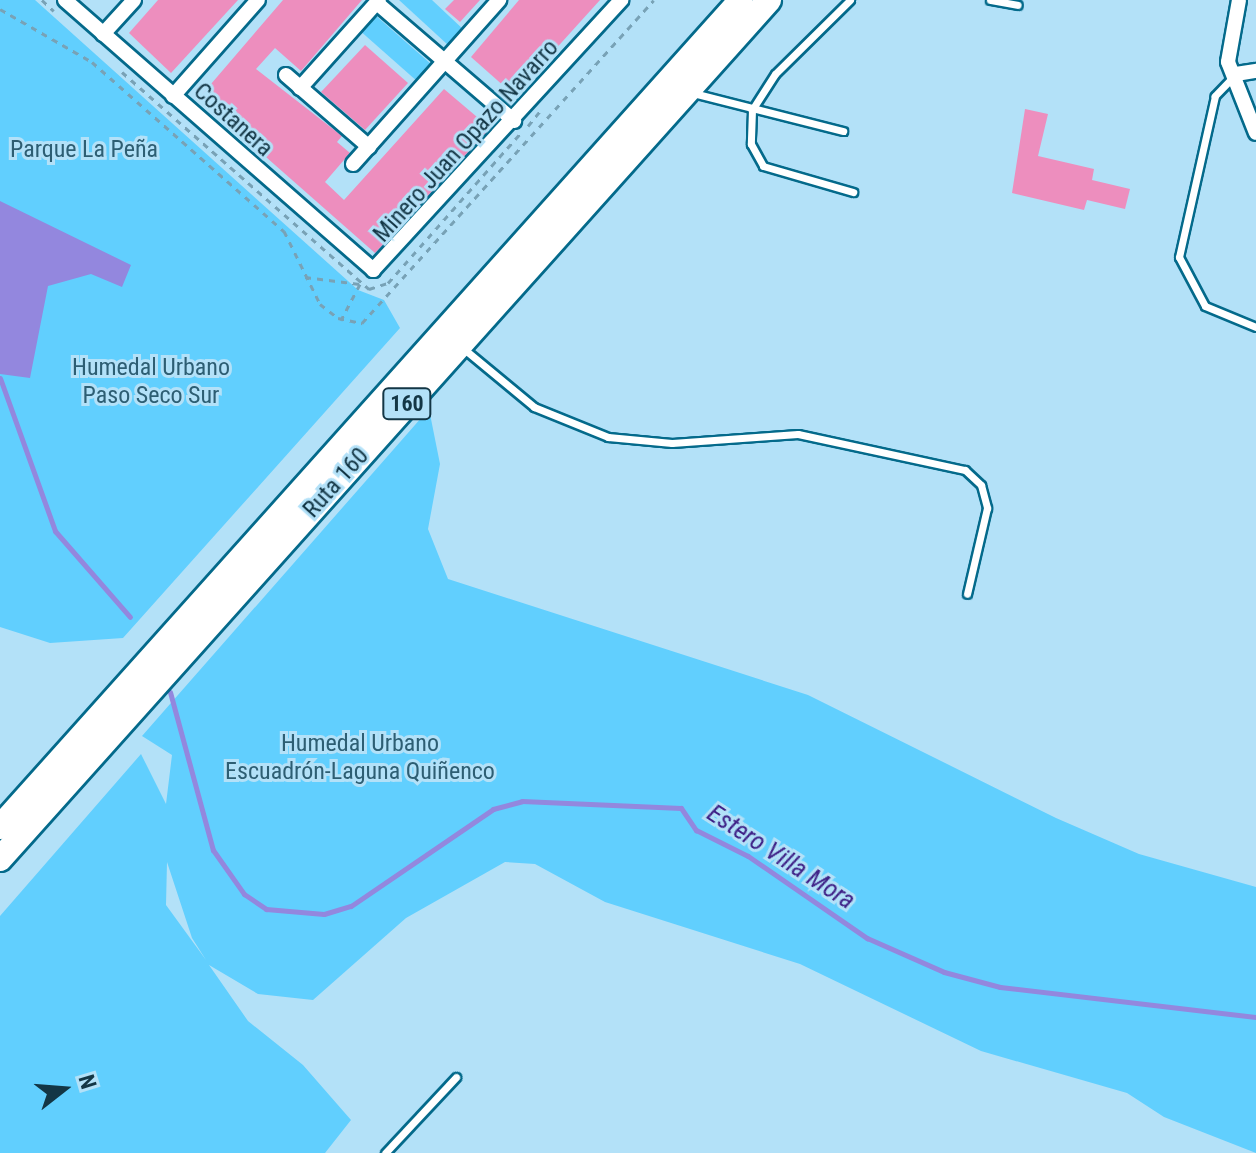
<!DOCTYPE html>
<html>
<head>
<meta charset="utf-8">
<style>
  body { margin:0 }
  #map { position:relative; width:1256px; height:1153px; overflow:hidden; background:#b3e1f8; font-family:"Roboto Condensed",sans-serif }
  div>[style] { position:absolute }
  .green>* { inset:0; background:#61cffe }
  .water>* { inset:0; background:#9387de }
  .stream>* { height:5px; margin:-2.5px; padding:0 2.5px; transform-origin:2.5px; border-radius:2.5px; background:#9387de }
  .building>* { inset:0; background:#ed8ebe }
  .path>* { height:3px; margin-top:-1.5px; transform-origin:0; background:repeating-linear-gradient(90deg,#78a2b6 0 6px,transparent 0 12px) }
  .roads { filter:drop-shadow(2px 0 #046a8b) drop-shadow(-2px 0 #046a8b) drop-shadow(0 2px #046a8b) drop-shadow(0 -2px #046a8b) }
  .lane>* { height:7px; margin:-3.5px; padding:0 3.5px; transform-origin:3.5px; border-radius:3.5px; background:#fff }
  .street>* { height:14px; margin:-7px; padding:0 7px; transform-origin:7px; border-radius:7px; background:#fff }
  .highway>* { height:24px; margin:-12px; padding:0 12px; transform-origin:12px; border-radius:12px; background:#fff }
  span { translate:-50% -50%; white-space:nowrap; text-align:center; line-height:1.15; -webkit-text-stroke:6px #b3e1f8; paint-order:stroke }
  .shield-label span { padding:2px 6px; background:#b3e1f8; border:2px solid; border-radius:6px; -webkit-text-stroke-width:0 }
  .shield-label { font-size:22px; color:#133645; font-weight:700 }
  .street-label { font-size:24px; color:#133645 }
  .park-label { font-size:24px; color:#2d5e73 }
  .water-label { font-size:26px; color:#3f2287; font-style:italic }
  .north { position:absolute; left:24px; top:1049px; width:80px; height:80px; -webkit-text-stroke:6px #b3e1f8; paint-order:stroke; rotate:73deg; font-size:22px; font-weight:700; line-height:32px; text-align:center; color:#133645 }
  .north::after { content:''; display:block; margin:auto; width:28px; height:36px; background:#133645; clip-path:polygon(50% 0,100% 100%,50% 72%,0 100%) }
</style>
</head>
<body>
<div id="map">
  <div class="green">
    <div style="clip-path:polygon(0 0,35px 0,358px 290px,384px 300px,400px 328px,123px 638px,50px 643px,0 627px)"></div>
    <div style="clip-path:polygon(399px 0,432px 0,465px 31px,448px 45px)"></div>
    <div style="clip-path:polygon(375px 15px,431px 64px,418px 82px,358px 29px)"></div>
    <div style="clip-path:polygon(evenodd,429px 409px,440px 464px,428px 529px,448px 579px,808px 695px,1056px 818px,1139px 854px,1256px 887px,1256px 1153px,1164px 1117px,1127px 1093px,981px 1051px,800px 964px,605px 902px,535px 864px,505px 862px,406px 918px,313px 1000px,258px 994px,209px 965px,248px 1021px,303px 1065px,351px 1120px,325px 1153px,0 1153px,0 916px,141px 754px,166px 804px,172px 755px,142px 736px,429px 409px,167px 862px,192px 938px,206px 960px,166px 905px,167px 862px)"></div>
  </div>
  <div class="water">
    <div style="clip-path:polygon(0 201px,131px 265px,122px 287px,91px 274px,48px 286px,30px 378px,0 374px)"></div>
  </div>
  <div class="stream">
    <div style="left:0;top:378px;width:163px;rotate:70.2deg"></div>
    <div style="left:55px;top:531px;width:114px;rotate:48.9deg"></div>
    <div style="left:170px;top:692px;width:164px;rotate:74.8deg"></div>
    <div style="left:213px;top:850px;width:54px;rotate:54.8deg"></div>
    <div style="left:244px;top:894px;width:27px;rotate:34deg"></div>
    <div style="left:266px;top:909px;width:58px;rotate:4.9deg"></div>
    <div style="left:324px;top:914px;width:28px;rotate:-17deg"></div>
    <div style="left:351px;top:906px;width:172px;rotate:-34.3deg"></div>
    <div style="left:493px;top:809px;width:30px;rotate:-15deg"></div>
    <div style="left:522px;top:801px;width:159px;rotate:2.5deg"></div>
    <div style="left:681px;top:808px;width:27px;rotate:56deg"></div>
    <div style="left:696px;top:830px;width:58px;rotate:26.6deg"></div>
    <div style="left:748px;top:856px;width:145px;rotate:34.6deg"></div>
    <div style="left:867px;top:938px;width:84px;rotate:23.8deg"></div>
    <div style="left:944px;top:972px;width:58px;rotate:15deg"></div>
    <div style="left:1000px;top:987px;width:258px;rotate:6.7deg"></div>
  </div>
  <div class="building">
    <div style="clip-path:polygon(158px 0,238px 0,171px 73px,129px 33px)"></div>
    <div style="clip-path:polygon(283px 0,362px 0,301px 71px,275px 48px,256px 69px,342px 136px,337px 142px,350px 153px,325px 182px,344px 200px,444px 89px,490px 128px,375px 253px,199px 98px)"></div>
    <div style="clip-path:polygon(454px 0,480px 0,460px 22px,445px 9px)"></div>
    <div style="clip-path:polygon(519px 0,600px 0,514px 95px,471px 57px)"></div>
    <div style="clip-path:polygon(365px 45px,408px 83px,365px 130px,321px 92px)"></div>
    <div style="clip-path:polygon(1025px 109px,1048px 114px,1038px 156px,1094px 169px,1092px 180px,1130px 189px,1125px 209px,1087px 200px,1084px 210px,1012px 193px)"></div>
  </div>
  <div class="path">
    <div style="left:42px;top:0;width:16px;rotate:43deg"></div>
    <div style="left:0;top:9px;width:106px;rotate:29.9deg"></div>
    <div style="left:92px;top:62px;width:256px;rotate:41.4deg"></div>
    <div style="left:284px;top:231px;width:81px;rotate:63.7deg"></div>
    <div style="left:320px;top:304px;width:23px;rotate:38deg"></div>
    <div style="left:338px;top:318px;width:25px;rotate:12deg"></div>
    <div style="left:362px;top:323px;width:435px;rotate:-47.9deg"></div>
    <div style="left:122px;top:72px;width:329px;rotate:41.3deg"></div>
    <div style="left:369px;top:289px;width:20px;rotate:-18deg"></div>
    <div style="left:388px;top:283px;width:199px;rotate:-48.5deg"></div>
    <div style="left:528px;top:126px;width:21px;rotate:-51deg"></div>
    <div style="left:305px;top:277px;width:55px;rotate:7.3deg"></div>
    <div style="left:360px;top:284px;width:41px;rotate:117.8deg"></div>
  </div>
  <div class="roads">
    <div class="lane">
      <div style="left:850px;top:0;width:105px;rotate:135.4deg"></div>
      <div style="left:775px;top:74px;width:43px;rotate:122.6deg"></div>
      <div style="left:752px;top:110px;width:34px;rotate:92deg"></div>
      <div style="left:751px;top:144px;width:25px;rotate:61deg"></div>
      <div style="left:763px;top:166px;width:94px;rotate:16.1deg"></div>
      <div style="left:990px;top:0;width:28px;rotate:10deg"></div>
      <div style="left:1234px;top:76px;width:28px;rotate:134deg"></div>
      <div style="left:1215px;top:96px;width:165px;rotate:102.6deg"></div>
      <div style="left:1179px;top:257px;width:55px;rotate:62deg"></div>
      <div style="left:1205px;top:306px;width:55px;rotate:22.4deg"></div>
      <div style="left:693px;top:93px;width:155px;rotate:14.2deg"></div>
      <div style="left:464px;top:349px;width:91px;rotate:39.6deg"></div>
      <div style="left:534px;top:407px;width:80px;rotate:22.1deg"></div>
      <div style="left:608px;top:437px;width:64px;rotate:5.4deg"></div>
      <div style="left:672px;top:443px;width:126px;rotate:-4.1deg"></div>
      <div style="left:798px;top:434px;width:171px;rotate:12.2deg"></div>
      <div style="left:965px;top:470px;width:22px;rotate:43deg"></div>
      <div style="left:981px;top:485px;width:24px;rotate:75deg"></div>
      <div style="left:987px;top:508px;width:88px;rotate:103.1deg"></div>
      <div style="left:385px;top:1153px;width:104px;rotate:-46.9deg"></div>
    </div>
    <div class="street">
      <div style="left:65px;top:0;width:410px;rotate:41.2deg"></div>
      <div style="left:373px;top:270px;width:367px;rotate:-47.4deg"></div>
      <div style="left:1239px;top:0;width:63px;rotate:100.1deg"></div>
      <div style="left:1228px;top:62px;width:76px;rotate:68.5deg"></div>
      <div style="left:377px;top:3px;width:181px;rotate:40.7deg"></div>
      <div style="left:103px;top:34px;width:46px;rotate:-47.6deg"></div>
      <div style="left:1236px;top:74px;width:20px;rotate:-9deg"></div>
      <div style="left:286px;top:75px;width:110px;rotate:40.9deg"></div>
      <div style="left:300px;top:88px;width:118px;rotate:-48.1deg"></div>
      <div style="left:173px;top:96px;width:128px;rotate:-48.5deg"></div>
      <div style="left:353px;top:164px;width:220px;rotate:-48.3deg"></div>
    </div>
    <div class="highway">
      <div style="left:0;top:827px;width:1110px;rotate:-48.14deg"></div>
      <div style="left:0;top:859px;width:1153px;rotate:-48.16deg"></div>
    </div>
  </div>
  <div class="shield-label">
    <span style="left:407px;top:404px">160</span>
  </div>
  <div class="street-label">
    <span style="left:233px;top:120px;rotate:42deg">Costanera</span>
    <span style="left:466px;top:141px;rotate:-48deg">Minero Juan Opazo Navarro</span>
    <span style="left:336px;top:483px;rotate:-48deg">Ruta 160</span>
  </div>
  <div class="park-label">
    <span style="left:84px;top:150px">Parque La Peña</span>
    <span style="left:151px;top:382px">Humedal Urbano<br>Paso Seco Sur</span>
    <span style="left:360px;top:758px">Humedal Urbano<br>Escuadrón-Laguna Quiñenco</span>
  </div>
  <div class="water-label">
    <span style="left:781px;top:857px;rotate:33deg">Estero Villa Mora</span>
  </div>
  <div class="north">N</div>
</div>
</body>
</html>
